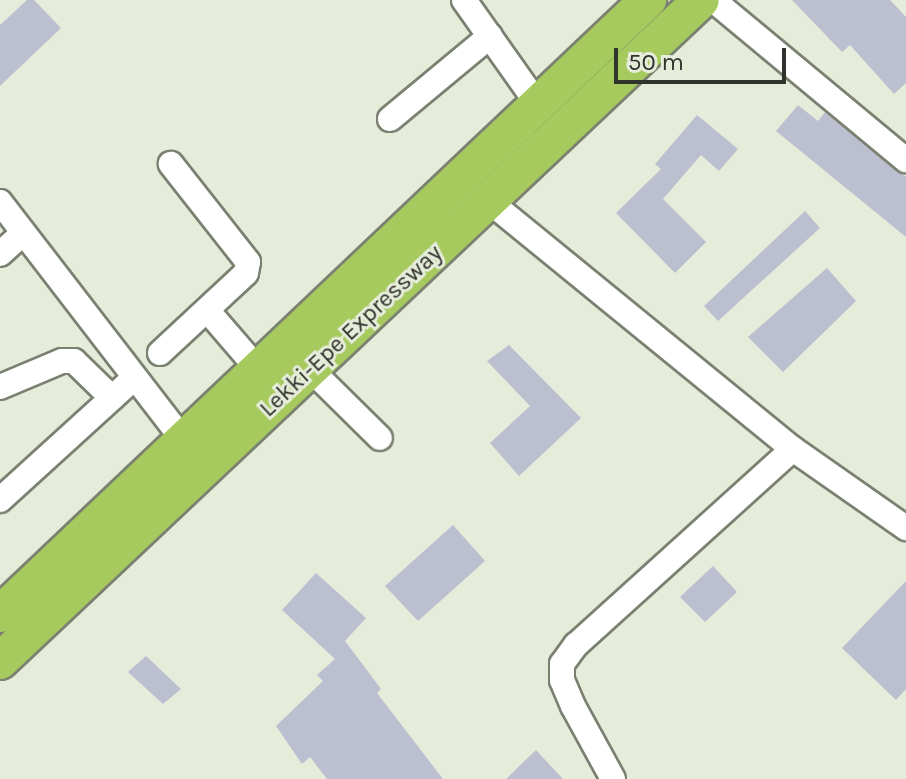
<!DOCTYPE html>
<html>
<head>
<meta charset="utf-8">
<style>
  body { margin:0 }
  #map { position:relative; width:906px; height:779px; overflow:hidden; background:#e5ecda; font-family:Karla,sans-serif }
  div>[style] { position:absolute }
  .building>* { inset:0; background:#bcbfd0 }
  .roads { filter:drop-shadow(2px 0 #7b8171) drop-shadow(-2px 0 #7b8171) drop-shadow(0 2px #7b8171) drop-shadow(0 -2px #7b8171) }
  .minor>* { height:24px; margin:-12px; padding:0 12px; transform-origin:12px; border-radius:12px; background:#fff }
  .highway>* { height:36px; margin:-18px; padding:0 18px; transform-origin:18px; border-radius:18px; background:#a7ca5f }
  span { translate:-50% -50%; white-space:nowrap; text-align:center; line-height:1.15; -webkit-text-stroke:6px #e5ecda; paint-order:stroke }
  .street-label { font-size:24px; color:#31342d }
  .scale { position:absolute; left:614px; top:48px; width:172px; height:36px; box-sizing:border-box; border:4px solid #31342d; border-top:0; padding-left:10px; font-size:24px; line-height:28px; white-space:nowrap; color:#31342d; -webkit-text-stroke:6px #e5ecda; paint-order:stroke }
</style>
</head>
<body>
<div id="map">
  <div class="building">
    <div style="clip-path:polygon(27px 0,34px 0,61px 28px,0 86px,0 25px)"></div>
    <div style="clip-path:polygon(792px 0,890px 0,906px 17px,906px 83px,894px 94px,850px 45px,842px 52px)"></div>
    <div style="clip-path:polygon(798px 105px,818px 121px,825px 112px,906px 177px,906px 237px,776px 131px)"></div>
    <div style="clip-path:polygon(697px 115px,738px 149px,719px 171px,701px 155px,663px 199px,706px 242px,675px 273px,616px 213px,661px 169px,655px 164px)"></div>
    <div style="clip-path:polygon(805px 211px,820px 228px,718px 321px,704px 306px)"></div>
    <div style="clip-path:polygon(827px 268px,856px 301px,783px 372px,748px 337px)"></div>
    <div style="clip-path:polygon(509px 345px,581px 418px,519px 476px,490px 443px,530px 406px,487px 361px)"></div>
    <div style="clip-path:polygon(453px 525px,485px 561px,418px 621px,385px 586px)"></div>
    <div style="clip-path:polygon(713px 566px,737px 592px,705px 622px,680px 597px)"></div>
    <div style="clip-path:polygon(316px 573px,366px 618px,345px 641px,381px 689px,377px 693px,443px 779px,327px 779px,310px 757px,302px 764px,276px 726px,323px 681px,317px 675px,335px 659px,282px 610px)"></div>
    <div style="clip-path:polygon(906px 581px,906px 689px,896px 700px,842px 648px)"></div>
    <div style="clip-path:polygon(146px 656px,181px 689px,163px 704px,128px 672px)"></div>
    <div style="clip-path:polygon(536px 750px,563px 779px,506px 779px)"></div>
  </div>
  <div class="roads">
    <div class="minor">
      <div style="left:464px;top:0;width:130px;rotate:54.7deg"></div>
      <div style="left:713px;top:0;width:251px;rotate:39.7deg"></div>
      <div style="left:390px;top:119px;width:130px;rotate:-39.7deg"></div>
      <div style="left:0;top:202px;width:300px;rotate:52.4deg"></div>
      <div style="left:490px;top:202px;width:391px;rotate:39.2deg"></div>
      <div style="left:793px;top:449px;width:138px;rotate:35deg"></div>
      <div style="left:0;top:254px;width:30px;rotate:-42deg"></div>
      <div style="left:207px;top:310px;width:78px;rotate:49.2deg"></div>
      <div style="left:160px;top:353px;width:117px;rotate:-42.9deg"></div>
      <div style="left:246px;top:273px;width:11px;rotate:-80deg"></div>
      <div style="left:248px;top:262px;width:125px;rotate:-128.2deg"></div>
      <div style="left:310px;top:369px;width:98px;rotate:44.6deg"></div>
      <div style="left:0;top:387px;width:67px;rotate:-22.8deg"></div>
      <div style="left:62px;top:361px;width:12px"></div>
      <div style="left:74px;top:361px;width:53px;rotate:44.2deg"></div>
      <div style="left:0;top:500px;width:178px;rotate:-42.3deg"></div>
      <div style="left:613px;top:779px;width:83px;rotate:-118.7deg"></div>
      <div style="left:573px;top:706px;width:28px;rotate:-113deg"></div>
      <div style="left:562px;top:680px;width:16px;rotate:-90deg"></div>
      <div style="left:562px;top:664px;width:24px;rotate:-54deg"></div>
      <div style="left:576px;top:645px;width:292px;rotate:-42.1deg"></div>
    </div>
    <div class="highway">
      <div style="left:0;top:614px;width:893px;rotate:-43.46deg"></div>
      <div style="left:0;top:661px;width:963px;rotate:-43.32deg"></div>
    </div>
  </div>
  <div class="street-label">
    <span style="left:351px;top:331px;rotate:-43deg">Lekki-Epe Expressway</span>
  </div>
  <div class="scale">50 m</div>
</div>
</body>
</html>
